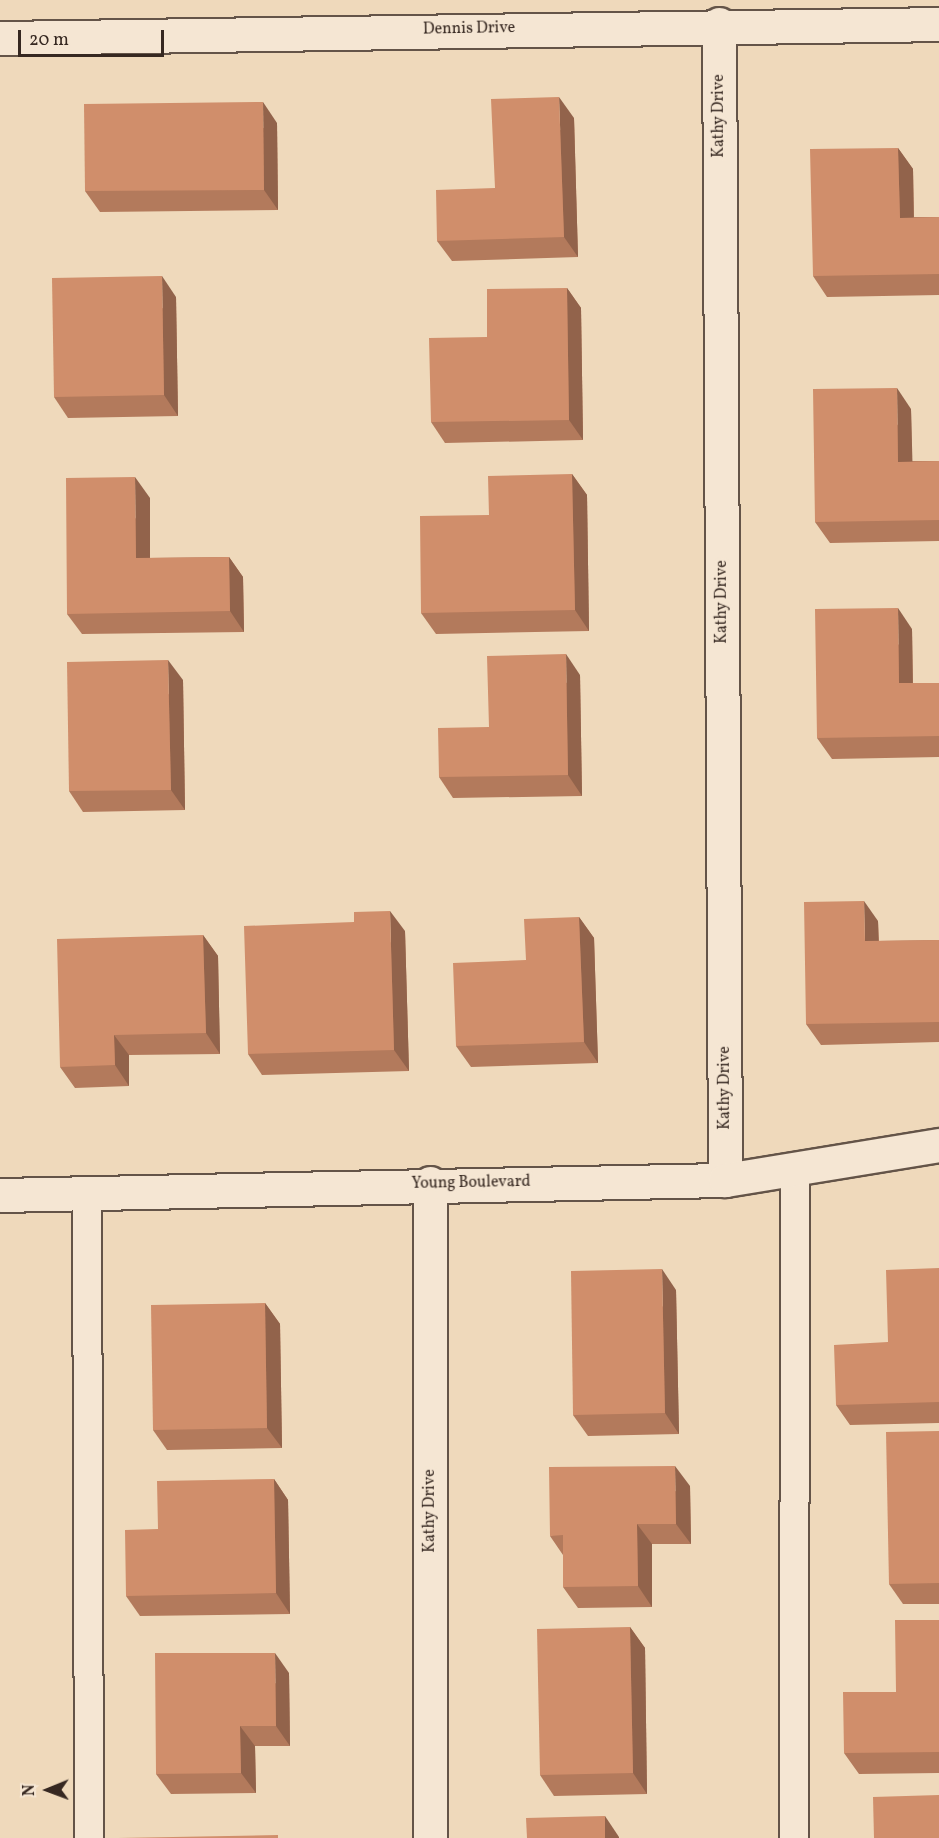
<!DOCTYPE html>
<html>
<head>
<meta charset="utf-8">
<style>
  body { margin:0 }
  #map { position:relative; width:939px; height:1838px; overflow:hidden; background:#efd9bb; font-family:Vollkorn,serif }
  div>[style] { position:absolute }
  .roads { filter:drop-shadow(2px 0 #645448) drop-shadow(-2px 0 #645448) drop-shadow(0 2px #645448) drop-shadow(0 -2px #645448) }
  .service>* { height:28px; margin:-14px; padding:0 14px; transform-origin:14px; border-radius:14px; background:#f5e6d3 }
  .minor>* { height:33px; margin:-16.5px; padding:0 16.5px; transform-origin:16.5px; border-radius:16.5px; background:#f5e6d3 }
  .wall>* { inset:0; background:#b37a5c }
  .shaded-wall>* { inset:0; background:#92634b }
  .building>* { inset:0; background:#d08e6b }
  span { translate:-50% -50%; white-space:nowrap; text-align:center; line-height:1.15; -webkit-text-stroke:6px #f5e6d3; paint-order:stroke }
  .street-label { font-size:16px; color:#362821 }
  .north { position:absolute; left:18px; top:1760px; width:60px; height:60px; -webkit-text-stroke:4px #f5e6d3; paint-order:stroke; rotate:269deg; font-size:16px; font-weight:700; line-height:24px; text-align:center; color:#362821 }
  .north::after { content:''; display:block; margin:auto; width:21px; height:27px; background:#362821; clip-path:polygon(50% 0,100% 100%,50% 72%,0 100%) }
  .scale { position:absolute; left:18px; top:30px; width:146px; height:27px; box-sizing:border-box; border:3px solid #362821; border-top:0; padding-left:8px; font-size:18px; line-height:21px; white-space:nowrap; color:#362821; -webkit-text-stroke:4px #f5e6d3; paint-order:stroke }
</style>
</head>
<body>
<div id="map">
  <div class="roads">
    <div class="service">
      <div style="left:87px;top:1193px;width:645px;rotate:89.82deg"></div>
      <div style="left:794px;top:1838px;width:669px;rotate:-89.91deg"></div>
    </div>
    <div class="minor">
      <div style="left:719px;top:24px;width:1156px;rotate:89.7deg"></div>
      <div style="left:0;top:38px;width:939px;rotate:-0.85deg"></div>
      <div style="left:0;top:1195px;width:725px;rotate:-1.19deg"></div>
      <div style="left:725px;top:1180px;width:217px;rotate:-9.3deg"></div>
      <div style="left:430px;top:1838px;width:655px;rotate:-90deg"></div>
    </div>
  </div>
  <div class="wall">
    <div style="clip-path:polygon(574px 118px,578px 257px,452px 261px,437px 241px,495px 188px)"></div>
    <div style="clip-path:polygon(277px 123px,278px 210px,100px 212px,85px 191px)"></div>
    <div style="clip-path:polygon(898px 148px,913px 169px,914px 217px,939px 217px,939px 295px,827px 297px,813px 276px)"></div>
    <div style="clip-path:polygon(567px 288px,581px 308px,583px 440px,445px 443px,431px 422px,487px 337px)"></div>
    <div style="clip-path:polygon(176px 297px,178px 416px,68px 418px,54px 397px)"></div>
    <div style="clip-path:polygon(911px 409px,912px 461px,939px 461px,939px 541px,830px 543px,815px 522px)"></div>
    <div style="clip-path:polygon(572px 474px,587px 495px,589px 631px,436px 634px,421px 613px,489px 515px)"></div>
    <div style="clip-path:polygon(150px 498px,150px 558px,229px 557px,243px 577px,244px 632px,82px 634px,67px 614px)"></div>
    <div style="clip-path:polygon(912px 629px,913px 683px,939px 683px,939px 757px,832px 759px,817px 738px)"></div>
    <div style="clip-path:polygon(580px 675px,582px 796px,453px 798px,439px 777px,489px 727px)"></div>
    <div style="clip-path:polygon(183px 680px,185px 810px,83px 812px,69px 791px)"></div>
    <div style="clip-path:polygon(579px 917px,594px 938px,598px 1063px,471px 1067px,456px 1046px,526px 960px)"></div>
    <div style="clip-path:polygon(878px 921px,879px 941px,939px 940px,939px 1042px,821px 1045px,806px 1024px)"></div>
    <div style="clip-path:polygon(405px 931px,409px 1071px,262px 1075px,248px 1054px)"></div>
    <div style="clip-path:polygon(203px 935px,218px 956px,220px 1054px,129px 1055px,129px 1086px,75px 1088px,60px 1067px)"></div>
    <div style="clip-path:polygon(939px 1268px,939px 1423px,850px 1425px,836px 1405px,888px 1342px)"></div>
    <div style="clip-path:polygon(676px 1290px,679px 1434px,588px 1436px,573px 1415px)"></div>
    <div style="clip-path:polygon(265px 1303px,280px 1324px,282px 1448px,167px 1450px,153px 1430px)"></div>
    <div style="clip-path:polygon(939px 1431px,939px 1604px,903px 1604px,889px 1584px)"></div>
    <div style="clip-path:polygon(274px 1479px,288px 1500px,290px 1614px,140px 1616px,126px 1596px,158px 1529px)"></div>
    <div style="clip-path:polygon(690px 1486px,691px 1544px,652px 1544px,652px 1607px,578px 1608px,563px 1587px,563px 1555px,550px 1536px)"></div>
    <div style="clip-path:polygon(939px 1620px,939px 1773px,859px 1774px,844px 1753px,896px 1692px)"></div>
    <div style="clip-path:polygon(630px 1627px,645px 1648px,647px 1794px,554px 1796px,540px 1775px)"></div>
    <div style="clip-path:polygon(289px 1673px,290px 1746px,255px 1746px,256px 1793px,171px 1794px,156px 1774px)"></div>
  </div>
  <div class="shaded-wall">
    <div style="clip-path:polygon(559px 97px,574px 118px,578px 257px,564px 237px)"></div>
    <div style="clip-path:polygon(263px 102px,277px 123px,278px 210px,264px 190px)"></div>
    <div style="clip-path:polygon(898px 148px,913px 169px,914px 238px,900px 218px)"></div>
    <div style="clip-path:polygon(162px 276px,176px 297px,178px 416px,164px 395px)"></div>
    <div style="clip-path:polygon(567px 288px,581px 308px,583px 440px,569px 420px)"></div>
    <div style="clip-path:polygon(897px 388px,911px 409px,913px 482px,898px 462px)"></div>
    <div style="clip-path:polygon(572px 474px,587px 495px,589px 631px,575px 610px)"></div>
    <div style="clip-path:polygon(135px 477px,150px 498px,150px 579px,136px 558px)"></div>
    <div style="clip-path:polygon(229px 557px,243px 577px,244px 632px,230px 611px)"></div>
    <div style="clip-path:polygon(898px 608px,912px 629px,913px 704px,899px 683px)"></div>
    <div style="clip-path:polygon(566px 654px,580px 675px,582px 796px,568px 775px)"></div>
    <div style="clip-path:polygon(168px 660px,183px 680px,185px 810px,171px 790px)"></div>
    <div style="clip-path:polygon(864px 901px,878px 921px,879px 962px,865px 941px)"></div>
    <div style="clip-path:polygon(390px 911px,405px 931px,409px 1071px,394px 1050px)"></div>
    <div style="clip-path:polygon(579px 917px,594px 938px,598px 1063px,584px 1042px)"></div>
    <div style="clip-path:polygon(203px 935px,218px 956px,220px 1054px,206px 1033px)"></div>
    <div style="clip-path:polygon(114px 1035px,129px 1055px,129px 1086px,115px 1065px)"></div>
    <div style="clip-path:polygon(662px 1269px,676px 1290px,679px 1434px,665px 1413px)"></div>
    <div style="clip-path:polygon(265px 1303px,280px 1324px,282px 1448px,267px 1428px)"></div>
    <div style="clip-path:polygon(675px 1466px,690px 1486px,691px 1544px,676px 1524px)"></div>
    <div style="clip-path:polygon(274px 1479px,288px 1500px,290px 1614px,276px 1593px)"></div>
    <div style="clip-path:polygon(637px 1524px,652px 1544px,652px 1607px,638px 1586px)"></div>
    <div style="clip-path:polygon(630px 1627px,645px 1648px,647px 1794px,633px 1773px)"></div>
    <div style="clip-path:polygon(275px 1653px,289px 1673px,290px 1746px,276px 1726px)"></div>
    <div style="clip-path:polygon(240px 1726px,255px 1746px,256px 1793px,241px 1773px)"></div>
    <div style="clip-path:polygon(605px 1816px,619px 1837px,619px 1838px,605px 1838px)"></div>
  </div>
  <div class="building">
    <div style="clip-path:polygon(559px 97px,564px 237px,437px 241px,436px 190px,495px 188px,491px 99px)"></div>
    <div style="clip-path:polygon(263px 102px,264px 190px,85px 191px,84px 104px)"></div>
    <div style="clip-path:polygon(898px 148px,900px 218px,939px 217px,939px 274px,813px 276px,810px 149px)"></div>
    <div style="clip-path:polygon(162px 276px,164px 395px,54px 397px,52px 278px)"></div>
    <div style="clip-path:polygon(567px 288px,569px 420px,431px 422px,429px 338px,487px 337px,487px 289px)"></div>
    <div style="clip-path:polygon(897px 388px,898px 462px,939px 461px,939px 520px,815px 522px,813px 389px)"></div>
    <div style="clip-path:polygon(572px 474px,575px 610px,421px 613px,420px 516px,489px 515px,488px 476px)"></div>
    <div style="clip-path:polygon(135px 477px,136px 558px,229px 557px,230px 611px,67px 614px,66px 478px)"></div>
    <div style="clip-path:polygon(898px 608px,899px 683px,939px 683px,939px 736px,817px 738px,815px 609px)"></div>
    <div style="clip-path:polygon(566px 654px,568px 775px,439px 777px,438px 728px,489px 727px,487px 656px)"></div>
    <div style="clip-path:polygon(168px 660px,171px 790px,69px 791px,67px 662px)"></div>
    <div style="clip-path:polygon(864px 901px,865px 941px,939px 940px,939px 1022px,806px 1024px,804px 902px)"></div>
    <div style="clip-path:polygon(390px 911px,394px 1050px,248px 1054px,244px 926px,354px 922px,354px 912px)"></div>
    <div style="clip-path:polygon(579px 917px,584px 1042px,456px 1046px,453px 963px,526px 960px,524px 919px)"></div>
    <div style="clip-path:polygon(203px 935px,206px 1033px,114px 1035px,115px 1065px,60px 1067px,57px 939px)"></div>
    <div style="clip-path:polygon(939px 1268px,939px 1402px,836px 1405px,834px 1345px,888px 1342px,886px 1270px)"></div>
    <div style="clip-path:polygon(662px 1269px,665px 1413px,573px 1415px,571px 1271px)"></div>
    <div style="clip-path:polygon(265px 1303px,267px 1428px,153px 1430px,151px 1305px)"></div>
    <div style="clip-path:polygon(939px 1431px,939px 1583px,889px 1584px,886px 1432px)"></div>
    <div style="clip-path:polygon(675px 1466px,676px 1524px,637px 1524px,638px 1586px,563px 1587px,563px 1535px,550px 1536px,549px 1467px)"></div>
    <div style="clip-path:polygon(274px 1479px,276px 1593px,126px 1596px,125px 1530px,158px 1529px,157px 1481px)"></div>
    <div style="clip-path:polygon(895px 1620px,939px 1620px,939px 1752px,844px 1753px,843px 1692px,896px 1692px)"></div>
    <div style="clip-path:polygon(630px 1627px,633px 1773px,540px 1775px,537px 1629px)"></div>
    <div style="clip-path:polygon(155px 1653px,275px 1653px,276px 1726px,240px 1726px,241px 1773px,156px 1774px)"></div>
    <div style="clip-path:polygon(939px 1795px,939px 1838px,874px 1838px,873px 1797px)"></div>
    <div style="clip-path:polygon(605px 1816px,605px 1838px,527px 1838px,526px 1818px)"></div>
    <div style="clip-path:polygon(278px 1835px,278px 1838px,118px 1838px)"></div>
  </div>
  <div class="street-label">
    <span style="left:469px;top:29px;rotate:-1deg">Dennis Drive</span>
    <span style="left:719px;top:116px;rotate:-90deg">Kathy Drive</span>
    <span style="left:722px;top:602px;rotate:-90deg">Kathy Drive</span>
    <span style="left:725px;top:1088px;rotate:-90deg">Kathy Drive</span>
    <span style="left:471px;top:1183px;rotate:-1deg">Young Boulevard</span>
    <span style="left:430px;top:1511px;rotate:-90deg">Kathy Drive</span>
  </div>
  <div class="north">N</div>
  <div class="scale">20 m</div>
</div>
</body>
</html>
